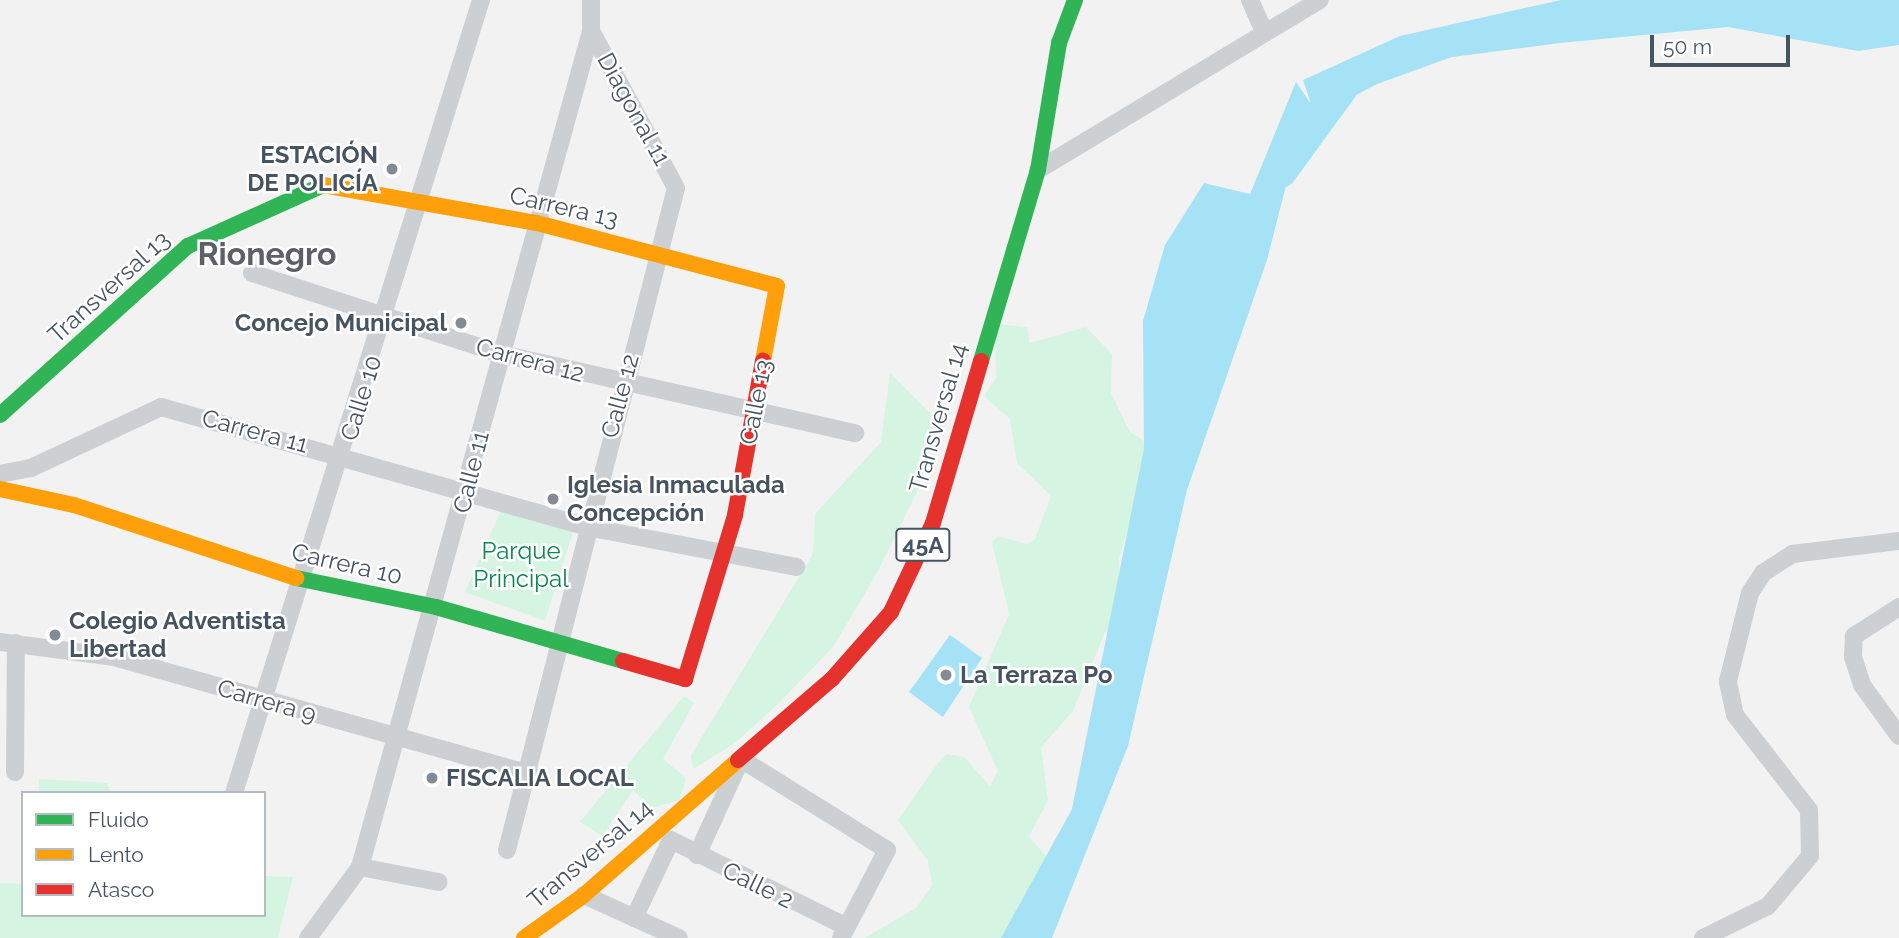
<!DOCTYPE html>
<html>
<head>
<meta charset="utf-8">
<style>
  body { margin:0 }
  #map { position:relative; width:1899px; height:938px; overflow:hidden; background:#f3f2f2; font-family:Raleway,sans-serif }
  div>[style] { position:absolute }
  .green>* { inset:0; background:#d5f4e2 }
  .water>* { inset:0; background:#a5e2f5 }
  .river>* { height:33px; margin:-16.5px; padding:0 16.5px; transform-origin:16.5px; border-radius:16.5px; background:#a5e2f5 }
  .street>* { height:18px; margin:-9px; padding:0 9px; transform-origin:9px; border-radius:9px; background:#cdd0d3 }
  .fast>* { height:16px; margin:-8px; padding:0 8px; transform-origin:8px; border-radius:8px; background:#30b455 }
  .slow>* { height:16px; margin:-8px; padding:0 8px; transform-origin:8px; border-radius:8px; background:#ff9f0a }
  .jam>* { height:16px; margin:-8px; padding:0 8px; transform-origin:8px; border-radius:8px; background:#e5322d }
  .dots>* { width:19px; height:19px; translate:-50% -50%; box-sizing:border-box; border:4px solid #fff; border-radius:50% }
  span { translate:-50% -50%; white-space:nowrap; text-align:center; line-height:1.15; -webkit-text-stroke:5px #fff; paint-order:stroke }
  .shield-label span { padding:2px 5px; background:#fff; border:2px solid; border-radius:5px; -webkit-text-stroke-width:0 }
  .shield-label { font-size:23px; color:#465461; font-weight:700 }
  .street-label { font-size:24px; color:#465461 }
  .poi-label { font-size:24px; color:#465461; font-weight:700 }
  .right { translate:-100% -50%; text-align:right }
  .left { translate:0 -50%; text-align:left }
  .park-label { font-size:24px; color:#0d874e }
  .district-label { font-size:32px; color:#5d6167; font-weight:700 }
  .legend { position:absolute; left:21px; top:791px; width:245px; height:126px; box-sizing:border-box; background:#fff; border:2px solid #b5bbc0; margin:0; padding:9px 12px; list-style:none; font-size:21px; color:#465461 }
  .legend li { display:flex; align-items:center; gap:14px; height:35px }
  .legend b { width:35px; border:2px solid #b5bbc0 }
  .scale { position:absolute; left:1650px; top:35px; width:140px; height:32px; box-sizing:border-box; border:4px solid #465461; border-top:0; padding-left:9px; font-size:21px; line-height:24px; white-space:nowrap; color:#465461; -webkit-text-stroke:5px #fff; paint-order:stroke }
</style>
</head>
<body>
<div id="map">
  <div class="green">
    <div style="clip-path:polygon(995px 324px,1027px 327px,1030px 343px,1086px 327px,1112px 354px,1111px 393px,1130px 432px,1143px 440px,1148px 462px,1119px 559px,1120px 585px,1134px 595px,1123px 628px,1105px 632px,1073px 711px,1041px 747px,1048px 800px,1029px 837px,1046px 856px,1051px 880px,1016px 938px,865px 938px,916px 908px,932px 885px,928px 861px,898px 820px,938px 763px,946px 754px,964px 757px,990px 786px,998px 771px,969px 707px,1009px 614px,992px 542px,998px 536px,1027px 544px,1035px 539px,1051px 496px,1017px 463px,1010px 419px,984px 396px,996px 378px)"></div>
    <div style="clip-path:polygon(890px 373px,938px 421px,917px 492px,877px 573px,833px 647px,780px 702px,735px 743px,693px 769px,691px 755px,813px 554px,815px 514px,881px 442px)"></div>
    <div style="clip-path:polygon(502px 508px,576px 522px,545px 621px,465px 592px)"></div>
    <div style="clip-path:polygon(684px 696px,694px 703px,663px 759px,686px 778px,680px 800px,651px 808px,633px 790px,602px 836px,580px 822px)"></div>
    <div style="clip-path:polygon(39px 779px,107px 783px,111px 793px,39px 793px)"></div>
    <div style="clip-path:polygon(264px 876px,293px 877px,278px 938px,0 938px,0 883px,23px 884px,23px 915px,264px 915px)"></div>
  </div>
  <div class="water">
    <div style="clip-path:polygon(1561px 0,1899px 0,1899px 45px,1858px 51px,1728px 27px,1560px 43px,1452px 57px,1377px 84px,1316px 116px,1293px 158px,1267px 260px,1187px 490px,1128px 746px,1052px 938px,1001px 938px,1072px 809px,1144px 449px,1143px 321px,1165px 245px,1204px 183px,1250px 194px,1296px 82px,1311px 104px,1303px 80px,1400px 36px)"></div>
    <div style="clip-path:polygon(950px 635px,982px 658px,943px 717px,909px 692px)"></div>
  </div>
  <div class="river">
    <div style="left:1280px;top:171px;width:114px;rotate:-53.9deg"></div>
  </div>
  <div class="street">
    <div style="left:1250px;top:0;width:35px;rotate:66deg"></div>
    <div style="left:1038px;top:170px;width:329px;rotate:-31.1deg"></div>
    <div style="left:252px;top:273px;width:262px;rotate:18deg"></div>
    <div style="left:501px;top:354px;width:363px;rotate:12.6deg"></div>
    <div style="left:0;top:474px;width:32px;rotate:-11deg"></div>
    <div style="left:31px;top:468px;width:144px;rotate:-25.1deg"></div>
    <div style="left:161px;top:407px;width:443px;rotate:15.7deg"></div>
    <div style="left:587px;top:527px;width:213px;rotate:10.8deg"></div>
    <div style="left:1899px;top:607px;width:54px;rotate:147.2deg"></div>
    <div style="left:1854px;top:636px;width:21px;rotate:93deg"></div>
    <div style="left:1853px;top:657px;width:29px;rotate:72deg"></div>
    <div style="left:1862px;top:685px;width:63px;rotate:54deg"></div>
    <div style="left:0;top:642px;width:115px;rotate:7.5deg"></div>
    <div style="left:114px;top:657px;width:433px;rotate:15.7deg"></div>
    <div style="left:15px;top:772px;width:129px;rotate:-89.6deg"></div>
    <div style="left:234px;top:793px;width:831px;rotate:-72.7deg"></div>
    <div style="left:507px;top:850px;width:683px;rotate:-75.68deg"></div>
    <div style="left:676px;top:188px;width:179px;rotate:-118.4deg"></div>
    <div style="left:697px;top:855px;width:106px;rotate:-65.4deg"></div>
    <div style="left:741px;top:759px;width:172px;rotate:31.9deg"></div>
    <div style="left:887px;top:850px;width:99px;rotate:117.6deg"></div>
    <div style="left:360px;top:867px;width:80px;rotate:10.8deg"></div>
    <div style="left:584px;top:895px;width:104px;rotate:24.4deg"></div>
    <div style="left:634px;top:918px;width:86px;rotate:-64.6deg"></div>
    <div style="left:671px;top:840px;width:196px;rotate:26.3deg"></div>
    <div style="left:308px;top:938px;width:88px;rotate:-53.8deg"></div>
    <div style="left:360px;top:867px;width:867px;rotate:-74.55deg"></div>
    <div style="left:591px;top:31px;width:31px;rotate:-90deg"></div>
    <div style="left:1703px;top:938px;width:72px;rotate:-26.2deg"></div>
    <div style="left:1768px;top:906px;width:65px;rotate:-50deg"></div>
    <div style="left:1810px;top:856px;width:46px;rotate:-91.2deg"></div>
    <div style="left:1809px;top:810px;width:120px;rotate:-127.9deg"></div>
    <div style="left:1735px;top:715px;width:35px;rotate:-102deg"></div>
    <div style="left:1728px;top:681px;width:91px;rotate:-76deg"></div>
    <div style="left:1750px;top:593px;width:24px;rotate:-57deg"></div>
    <div style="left:1763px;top:573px;width:35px;rotate:-33deg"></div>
    <div style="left:1792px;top:554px;width:108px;rotate:-6.9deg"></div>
  </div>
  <div class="fast">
    <div style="left:981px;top:361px;width:199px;rotate:-73.4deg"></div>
    <div style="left:1038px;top:170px;width:129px;rotate:-80.6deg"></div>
    <div style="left:1059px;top:43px;width:46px;rotate:-69.6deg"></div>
    <div style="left:0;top:415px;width:253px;rotate:-42deg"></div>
    <div style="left:188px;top:246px;width:148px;rotate:-24.3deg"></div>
    <div style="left:296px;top:578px;width:143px;rotate:11.7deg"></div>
    <div style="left:436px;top:607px;width:195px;rotate:16.1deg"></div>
  </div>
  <div class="slow">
    <div style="left:323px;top:185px;width:217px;rotate:10.1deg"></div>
    <div style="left:537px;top:223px;width:248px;rotate:14.7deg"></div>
    <div style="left:777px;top:286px;width:76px;rotate:100.6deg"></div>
    <div style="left:0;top:489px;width:76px;rotate:12.2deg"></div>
    <div style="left:74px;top:505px;width:234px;rotate:18.2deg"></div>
    <div style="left:524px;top:938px;width:74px;rotate:-35.6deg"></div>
    <div style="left:584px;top:895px;width:205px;rotate:-41.2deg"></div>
  </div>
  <div class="jam">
    <div style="left:623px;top:661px;width:65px;rotate:16.2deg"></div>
    <div style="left:685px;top:679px;width:171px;rotate:-73deg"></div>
    <div style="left:735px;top:515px;width:157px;rotate:-79.7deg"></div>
    <div style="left:738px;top:760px;width:124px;rotate:-40.8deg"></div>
    <div style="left:832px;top:679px;width:89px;rotate:-48.6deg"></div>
    <div style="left:891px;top:612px;width:98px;rotate:-64.7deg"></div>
    <div style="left:933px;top:523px;width:169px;rotate:-73.5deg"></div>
  </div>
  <div class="dots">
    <div style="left:392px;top:169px;background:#838b94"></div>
    <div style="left:461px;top:323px;background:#838b94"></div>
    <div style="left:553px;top:499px;background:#838b94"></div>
    <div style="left:55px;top:635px;background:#838b94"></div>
    <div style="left:946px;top:675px;background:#838b94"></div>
    <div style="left:432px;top:778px;background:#838b94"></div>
  </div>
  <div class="shield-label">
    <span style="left:923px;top:545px">45A</span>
  </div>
  <div class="street-label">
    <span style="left:634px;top:109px;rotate:61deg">Diagonal 11</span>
    <span style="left:564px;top:207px;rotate:13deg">Carrera 13</span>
    <span style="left:109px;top:287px;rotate:-42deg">Transversal 13</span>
    <span style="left:530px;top:360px;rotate:15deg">Carrera 12</span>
    <span style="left:620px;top:396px;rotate:-75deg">Calle 12</span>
    <span style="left:361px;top:398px;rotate:-73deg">Calle 10</span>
    <span style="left:756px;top:402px;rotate:-79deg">Calle 13</span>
    <span style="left:938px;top:418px;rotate:-74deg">Transversal 14</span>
    <span style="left:255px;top:431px;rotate:15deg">Carrera 11</span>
    <span style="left:471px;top:472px;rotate:-76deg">Calle 11</span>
    <span style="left:347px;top:564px;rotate:13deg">Carrera 10</span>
    <span style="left:267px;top:701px;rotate:16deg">Carrera 9</span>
    <span style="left:590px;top:854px;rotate:-40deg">Transversal 14</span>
    <span style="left:758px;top:885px;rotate:26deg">Calle 2</span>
  </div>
  <div class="poi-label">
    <span class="right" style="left:378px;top:169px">ESTACIÓN<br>DE POLICÍA</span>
    <span class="right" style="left:447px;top:323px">Concejo Municipal</span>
    <span class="left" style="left:567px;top:499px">Iglesia Inmaculada<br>Concepción</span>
    <span class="left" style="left:69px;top:635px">Colegio Adventista<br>Libertad</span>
    <span class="left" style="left:960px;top:675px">La Terraza Po</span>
    <span class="left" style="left:446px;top:778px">FISCALIA LOCAL</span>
  </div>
  <div class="park-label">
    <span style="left:521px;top:565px">Parque<br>Principal</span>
  </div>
  <div class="district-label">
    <span style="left:267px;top:254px">Rionegro</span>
  </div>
  <ul class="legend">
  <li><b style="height:9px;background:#30b455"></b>Fluido</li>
  <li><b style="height:9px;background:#ff9f0a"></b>Lento</li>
  <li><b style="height:9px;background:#e5322d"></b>Atasco</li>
  </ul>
  <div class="scale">50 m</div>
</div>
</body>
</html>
